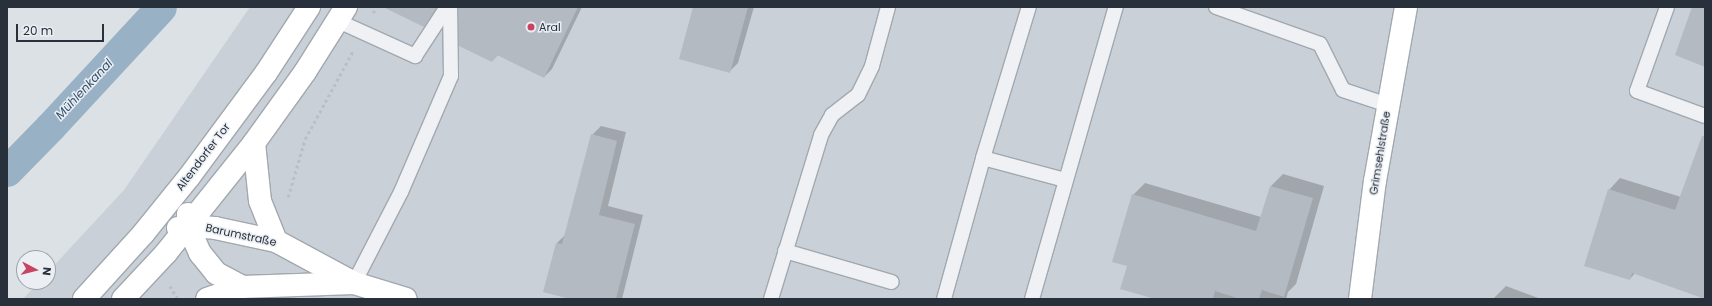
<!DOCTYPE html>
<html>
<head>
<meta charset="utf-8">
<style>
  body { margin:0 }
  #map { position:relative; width:1712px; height:306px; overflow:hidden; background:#dce1e6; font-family:Poppins,sans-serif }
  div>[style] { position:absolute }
  .built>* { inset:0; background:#cad0d7 }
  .shadow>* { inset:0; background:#0003 }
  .canal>* { height:31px; margin:-15.5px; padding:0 15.5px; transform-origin:15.5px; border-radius:15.5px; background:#98b1c5 }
  .building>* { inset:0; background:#b4bac2 }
  .path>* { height:2.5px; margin-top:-1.25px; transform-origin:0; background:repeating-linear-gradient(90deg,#bbbfc4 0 3px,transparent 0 6px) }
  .roads { filter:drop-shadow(1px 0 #a2a8af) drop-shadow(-1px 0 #a2a8af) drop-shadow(0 1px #a2a8af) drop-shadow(0 -1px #a2a8af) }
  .service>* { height:14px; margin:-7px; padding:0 7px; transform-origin:7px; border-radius:7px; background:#eff1f4 }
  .secondary>* { height:22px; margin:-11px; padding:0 11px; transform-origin:11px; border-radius:11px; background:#fff }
  .dots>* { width:11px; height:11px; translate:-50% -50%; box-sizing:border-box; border:2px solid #ebeff4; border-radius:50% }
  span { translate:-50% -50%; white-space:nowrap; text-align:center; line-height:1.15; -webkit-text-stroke:3px #ebeff4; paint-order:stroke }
  .poi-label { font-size:11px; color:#27303b }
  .left { translate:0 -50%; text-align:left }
  .street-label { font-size:11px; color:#27303b }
  .water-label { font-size:12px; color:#33516d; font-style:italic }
  .frame { position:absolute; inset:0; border:8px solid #27303b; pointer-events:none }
  .north { position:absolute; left:16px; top:250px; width:40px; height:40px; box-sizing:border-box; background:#ebeff4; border:1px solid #9da3aa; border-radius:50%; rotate:97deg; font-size:11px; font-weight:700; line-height:16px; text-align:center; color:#27303b }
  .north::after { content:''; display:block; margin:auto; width:14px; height:18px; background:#c74563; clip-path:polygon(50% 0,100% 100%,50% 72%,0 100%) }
  .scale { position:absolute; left:16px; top:24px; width:88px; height:18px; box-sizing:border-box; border:2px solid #27303b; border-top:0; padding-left:5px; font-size:12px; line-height:14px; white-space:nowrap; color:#27303b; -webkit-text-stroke:3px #ebeff4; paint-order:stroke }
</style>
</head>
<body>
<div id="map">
  <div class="built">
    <div style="clip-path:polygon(250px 7px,1705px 7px,1705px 299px,23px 299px,39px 282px,48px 282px,48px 272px,124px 190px)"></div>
  </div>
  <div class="shadow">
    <div style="clip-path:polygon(419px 7px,439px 7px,423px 26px)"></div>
    <div style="clip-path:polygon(460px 7px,582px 7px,552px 69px,544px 77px,498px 55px,492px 61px)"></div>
    <div style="clip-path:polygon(694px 7px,754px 7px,738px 63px,729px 72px)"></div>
    <div style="clip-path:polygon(601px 126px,626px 132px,608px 206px,643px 215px,622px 299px,574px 299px,557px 243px,566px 234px,592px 135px)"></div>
    <div style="clip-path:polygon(1705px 154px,1705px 298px,1635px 273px,1630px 279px,1609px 190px,1620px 178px,1681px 197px)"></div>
    <div style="clip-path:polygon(1283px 174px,1324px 186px,1296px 284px,1288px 292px,1286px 299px,1159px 299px,1128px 265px,1133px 195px,1145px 183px,1261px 217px,1271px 186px)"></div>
    <div style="clip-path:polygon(1506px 286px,1541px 299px,1493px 299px)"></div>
  </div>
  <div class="canal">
    <div style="left:7px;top:171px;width:62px;rotate:-45.7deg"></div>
    <div style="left:50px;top:127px;width:163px;rotate:-47.2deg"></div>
  </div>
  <div class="building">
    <div style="clip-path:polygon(383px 7px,437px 7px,424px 27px)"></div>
    <div style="clip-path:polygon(458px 7px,578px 7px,544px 78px,497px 55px,492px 62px,459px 46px)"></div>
    <div style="clip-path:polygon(693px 7px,748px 7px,730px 73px,679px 59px)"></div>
    <div style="clip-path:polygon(1692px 7px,1705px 7px,1705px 67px,1675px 55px)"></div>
    <div style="clip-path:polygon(591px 134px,617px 141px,599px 215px,635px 224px,616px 299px,570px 299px,543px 292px,556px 243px,562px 244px)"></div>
    <div style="clip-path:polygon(1702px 136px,1705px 136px,1705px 299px,1632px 273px,1630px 280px,1584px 266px,1608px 189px,1675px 210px)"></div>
    <div style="clip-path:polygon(1270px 186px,1313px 198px,1284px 297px,1262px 290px,1259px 299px,1240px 299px,1215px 291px,1213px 299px,1155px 299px,1120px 289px,1127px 266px,1112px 262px,1132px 194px,1256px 231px)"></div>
  </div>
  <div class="path">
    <div style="left:373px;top:13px;width:7px;rotate:-63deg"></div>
    <div style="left:288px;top:197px;width:60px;rotate:-73.7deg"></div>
    <div style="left:305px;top:139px;width:100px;rotate:-61.4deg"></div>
    <div style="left:170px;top:286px;width:15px;rotate:58deg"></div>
  </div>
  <div class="roads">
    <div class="service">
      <div style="left:1216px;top:7px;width:110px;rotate:19.6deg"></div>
      <div style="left:1320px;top:44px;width:51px;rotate:63.4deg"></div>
      <div style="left:1343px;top:90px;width:47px;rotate:18.4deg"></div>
      <div style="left:1667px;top:7px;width:89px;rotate:109.7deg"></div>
      <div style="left:1637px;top:91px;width:72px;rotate:20.2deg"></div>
      <div style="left:338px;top:21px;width:85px;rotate:24.4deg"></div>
      <div style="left:415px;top:56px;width:59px;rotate:-56.9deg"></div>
      <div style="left:983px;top:158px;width:85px;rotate:15deg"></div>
      <div style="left:785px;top:251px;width:111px;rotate:16.2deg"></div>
      <div style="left:354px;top:283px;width:102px;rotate:-62.7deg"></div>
      <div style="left:401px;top:192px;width:126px;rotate:-66.7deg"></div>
      <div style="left:451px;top:76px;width:69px;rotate:-90.8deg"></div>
      <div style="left:771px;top:299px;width:171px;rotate:-73deg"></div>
      <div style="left:821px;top:135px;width:23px;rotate:-61deg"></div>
      <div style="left:832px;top:115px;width:33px;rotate:-38deg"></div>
      <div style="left:858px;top:95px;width:32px;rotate:-64deg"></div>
      <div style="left:872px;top:66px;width:61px;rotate:-74.8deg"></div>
      <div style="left:944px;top:299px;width:146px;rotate:-74.5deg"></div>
      <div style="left:983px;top:158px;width:158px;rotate:-73.1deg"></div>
      <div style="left:1032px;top:299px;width:304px;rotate:-74deg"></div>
    </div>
    <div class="secondary">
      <div style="left:254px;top:143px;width:58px;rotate:84.1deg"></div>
      <div style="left:260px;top:201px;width:43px;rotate:68.2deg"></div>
      <div style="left:188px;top:214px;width:12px;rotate:90deg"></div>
      <div style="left:188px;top:226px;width:30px;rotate:66deg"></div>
      <div style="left:200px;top:253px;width:26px;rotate:51deg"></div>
      <div style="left:216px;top:273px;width:30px;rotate:28deg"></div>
      <div style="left:178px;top:228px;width:10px;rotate:-11deg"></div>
      <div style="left:188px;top:226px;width:27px;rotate:4deg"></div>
      <div style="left:215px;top:228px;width:62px;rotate:12deg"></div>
      <div style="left:276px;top:241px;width:89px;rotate:28.3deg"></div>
      <div style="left:354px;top:283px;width:54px;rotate:17.1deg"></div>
      <div style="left:84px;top:299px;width:88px;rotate:-47.8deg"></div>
      <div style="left:143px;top:234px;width:73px;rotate:-51.1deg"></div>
      <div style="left:189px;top:177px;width:129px;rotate:-53.5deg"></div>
      <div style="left:266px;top:73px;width:79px;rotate:-56.9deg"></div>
      <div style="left:123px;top:299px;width:63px;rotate:-46.9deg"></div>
      <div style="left:166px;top:253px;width:141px;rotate:-51.3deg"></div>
      <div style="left:254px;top:143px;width:87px;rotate:-54.3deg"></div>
      <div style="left:305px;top:72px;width:77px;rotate:-57.8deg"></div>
      <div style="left:207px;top:299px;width:37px;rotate:-19deg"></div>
      <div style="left:242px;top:287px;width:112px;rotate:-2deg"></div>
      <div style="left:1360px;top:299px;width:119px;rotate:-82.8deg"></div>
      <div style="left:1375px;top:181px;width:177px;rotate:-79.9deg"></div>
    </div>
  </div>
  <div class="dots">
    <div style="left:531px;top:27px;background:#c74563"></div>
  </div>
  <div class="poi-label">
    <span class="left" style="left:539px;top:27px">Aral</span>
  </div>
  <div class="street-label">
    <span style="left:1380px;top:153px;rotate:-81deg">Grimsehlstraße</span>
    <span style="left:203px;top:157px;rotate:-53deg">Altendorfer Tor</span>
    <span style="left:241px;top:235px;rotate:12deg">Barumstraße</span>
  </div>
  <div class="water-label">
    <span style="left:84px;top:89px;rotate:-47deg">Mühlenkanal</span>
  </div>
  <div class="frame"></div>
  <div class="north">N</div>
  <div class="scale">20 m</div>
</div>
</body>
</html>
